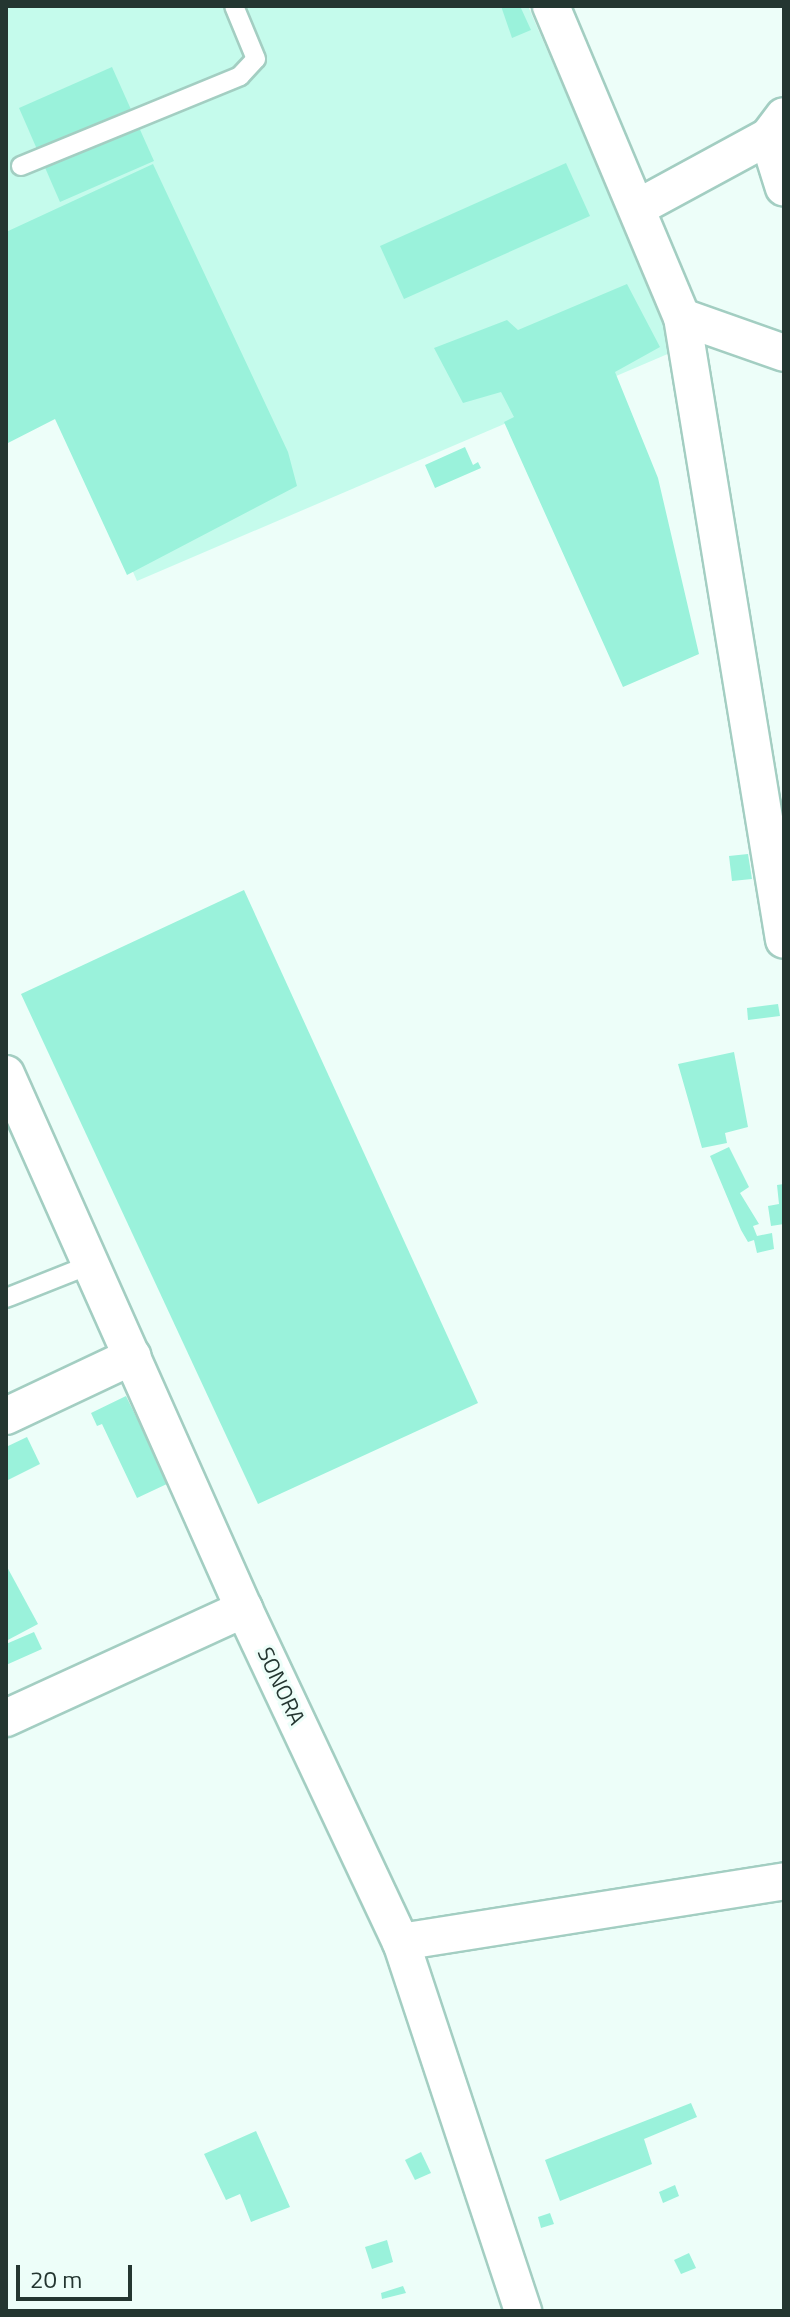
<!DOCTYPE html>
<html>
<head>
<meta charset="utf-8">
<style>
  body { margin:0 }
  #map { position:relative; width:790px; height:2317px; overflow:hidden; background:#edfef9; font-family:"Titillium Web",sans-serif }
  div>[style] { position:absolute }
  .built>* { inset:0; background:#c5fbec }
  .building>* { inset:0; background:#9af2db }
  .roads { filter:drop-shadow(2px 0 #a3cec2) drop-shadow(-2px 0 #a3cec2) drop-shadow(0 2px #a3cec2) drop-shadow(0 -2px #a3cec2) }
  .service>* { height:18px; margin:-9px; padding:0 9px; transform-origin:9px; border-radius:9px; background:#fff }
  .minor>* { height:36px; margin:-18px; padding:0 18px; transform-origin:18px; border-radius:18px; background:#fff }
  span { translate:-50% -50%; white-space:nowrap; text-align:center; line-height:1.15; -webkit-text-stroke:6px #edfef9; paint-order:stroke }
  .street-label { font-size:22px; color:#243631 }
  .frame { position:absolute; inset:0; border:8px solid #243631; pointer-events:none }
  .scale { position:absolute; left:16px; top:2265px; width:116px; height:36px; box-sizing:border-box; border:4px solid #243631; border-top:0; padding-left:10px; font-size:24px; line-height:28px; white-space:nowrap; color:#243631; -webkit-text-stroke:6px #edfef9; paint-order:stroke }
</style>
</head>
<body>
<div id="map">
  <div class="built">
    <div style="clip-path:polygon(528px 6px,677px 350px,137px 581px,6px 279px,6px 7px)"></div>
  </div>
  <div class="building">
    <div style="clip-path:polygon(501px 6px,520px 6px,531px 30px,512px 38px)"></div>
    <div style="clip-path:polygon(112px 67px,154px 161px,60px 202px,19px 108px)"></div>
    <div style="clip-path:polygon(566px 163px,590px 216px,404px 299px,380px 246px)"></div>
    <div style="clip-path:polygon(153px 164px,288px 452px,297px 486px,127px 575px,55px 419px,6px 444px,6px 232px)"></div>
    <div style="clip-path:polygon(627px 284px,660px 347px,615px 372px,658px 478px,699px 654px,623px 687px,504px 422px,514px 417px,501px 392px,463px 403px,434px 348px,507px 320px,518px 330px)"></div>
    <div style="clip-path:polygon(465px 447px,473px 465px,478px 462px,481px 468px,435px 488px,425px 465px)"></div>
    <div style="clip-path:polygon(748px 854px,752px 879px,732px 881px,729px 856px)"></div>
    <div style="clip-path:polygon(244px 890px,478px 1403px,258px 1504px,21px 994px)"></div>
    <div style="clip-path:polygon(778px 1004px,780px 1016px,748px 1020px,747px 1008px)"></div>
    <div style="clip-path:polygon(734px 1052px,748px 1127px,725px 1133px,727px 1143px,702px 1148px,678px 1064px)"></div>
    <div style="clip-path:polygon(729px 1147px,749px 1187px,740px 1193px,759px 1224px,753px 1226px,757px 1236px,772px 1233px,774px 1249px,757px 1253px,754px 1240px,748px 1242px,741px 1230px,710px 1156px)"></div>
    <div style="clip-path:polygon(784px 1184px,784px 1224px,771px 1226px,768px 1206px,779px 1204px,777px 1185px)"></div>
    <div style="clip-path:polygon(126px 1396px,169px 1483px,137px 1498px,102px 1424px,97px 1426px,91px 1413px)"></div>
    <div style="clip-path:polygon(27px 1437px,40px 1464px,6px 1481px,6px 1447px)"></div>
    <div style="clip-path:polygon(6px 1565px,38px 1624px,6px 1641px)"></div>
    <div style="clip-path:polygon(34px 1632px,42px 1649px,6px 1665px,6px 1644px)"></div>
    <div style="clip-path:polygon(691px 2103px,697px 2117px,644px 2139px,652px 2164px,560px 2201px,545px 2160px)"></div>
    <div style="clip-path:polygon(256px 2131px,290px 2207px,251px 2222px,240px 2194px,226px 2200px,204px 2154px)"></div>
    <div style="clip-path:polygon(421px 2152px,431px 2173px,415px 2180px,405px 2160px)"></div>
    <div style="clip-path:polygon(675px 2185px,679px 2196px,663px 2203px,659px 2192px)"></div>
    <div style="clip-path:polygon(550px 2213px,554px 2224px,541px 2228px,538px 2217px)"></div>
    <div style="clip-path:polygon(387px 2240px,393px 2262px,372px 2269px,365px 2247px)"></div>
    <div style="clip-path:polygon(689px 2253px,696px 2268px,681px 2274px,674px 2260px)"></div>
    <div style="clip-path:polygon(403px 2286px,406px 2293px,382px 2299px,381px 2293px)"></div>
  </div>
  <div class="roads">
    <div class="service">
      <div style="left:21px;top:166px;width:237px;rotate:-22.3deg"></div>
      <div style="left:240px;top:76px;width:23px;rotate:-47deg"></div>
      <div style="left:256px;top:59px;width:57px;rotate:-112.5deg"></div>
      <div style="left:6px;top:1298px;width:92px;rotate:-21.6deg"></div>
    </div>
    <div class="minor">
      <div style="left:551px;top:6px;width:337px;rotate:67.2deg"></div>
      <div style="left:682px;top:317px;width:631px;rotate:80.7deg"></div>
      <div style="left:768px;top:137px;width:53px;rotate:72.6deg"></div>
      <div style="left:637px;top:208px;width:149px;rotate:-28.5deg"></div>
      <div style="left:768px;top:137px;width:26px;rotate:-53deg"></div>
      <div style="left:682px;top:317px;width:108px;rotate:19.4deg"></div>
      <div style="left:6px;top:1074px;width:586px;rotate:66.02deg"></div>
      <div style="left:244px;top:1609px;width:368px;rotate:64.8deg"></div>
      <div style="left:401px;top:1942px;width:389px;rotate:71.7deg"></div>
      <div style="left:6px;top:1416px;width:140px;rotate:-25.3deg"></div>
      <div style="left:6px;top:1718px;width:262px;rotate:-24.6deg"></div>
      <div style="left:401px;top:1942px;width:388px;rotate:-9deg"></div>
    </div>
  </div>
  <div class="street-label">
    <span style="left:281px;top:1686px;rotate:65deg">SONORA</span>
  </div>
  <div class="frame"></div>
  <div class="scale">20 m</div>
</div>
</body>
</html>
